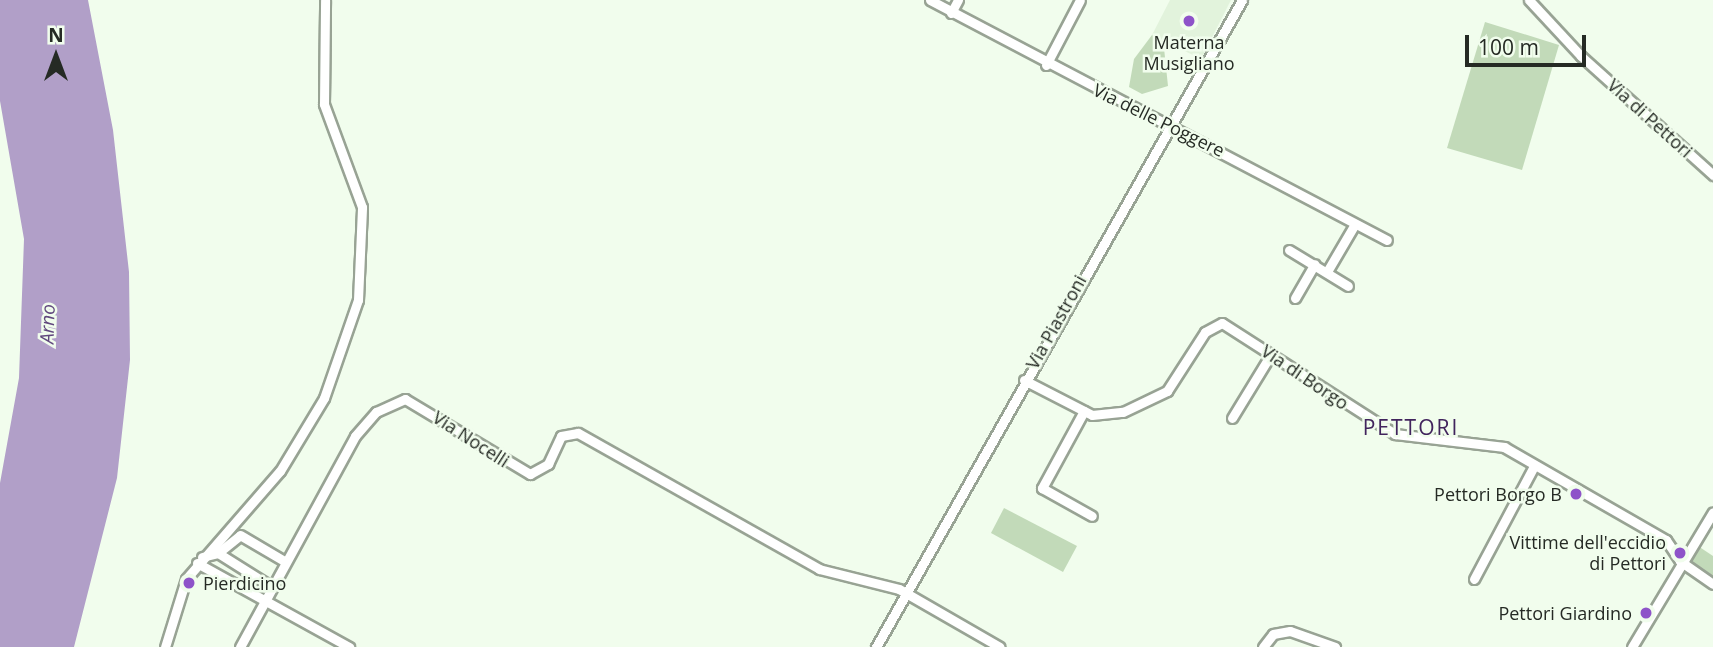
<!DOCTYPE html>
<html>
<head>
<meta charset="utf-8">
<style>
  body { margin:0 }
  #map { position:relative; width:1713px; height:647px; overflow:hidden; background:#f1fded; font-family:"Open Sans",sans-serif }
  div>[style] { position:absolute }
  .built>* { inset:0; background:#e2f3dc }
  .green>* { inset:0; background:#c2dab9 }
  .water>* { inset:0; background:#b19fc8 }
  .roads { filter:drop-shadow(2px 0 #98a394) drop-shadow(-2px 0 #98a394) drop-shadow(0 2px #98a394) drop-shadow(0 -2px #98a394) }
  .minor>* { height:9px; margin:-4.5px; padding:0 4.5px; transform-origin:4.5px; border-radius:4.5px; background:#fff }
  .dots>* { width:19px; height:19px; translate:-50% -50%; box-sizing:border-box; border:4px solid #f1fded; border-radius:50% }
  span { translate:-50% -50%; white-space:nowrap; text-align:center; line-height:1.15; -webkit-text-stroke:5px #f1fded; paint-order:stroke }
  .poi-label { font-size:18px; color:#252a24 }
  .right { translate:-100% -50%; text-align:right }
  .left { translate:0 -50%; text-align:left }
  .street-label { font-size:18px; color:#252a24 }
  .water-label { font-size:19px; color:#61487e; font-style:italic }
  .quarter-label { font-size:21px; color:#41245d; letter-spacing:2px }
  .north { position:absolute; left:21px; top:21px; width:70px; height:70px; -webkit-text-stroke:5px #f1fded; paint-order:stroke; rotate:0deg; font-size:19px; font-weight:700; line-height:28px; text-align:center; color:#252a24 }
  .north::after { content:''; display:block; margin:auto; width:24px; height:32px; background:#252a24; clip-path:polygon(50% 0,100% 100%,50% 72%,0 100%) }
  .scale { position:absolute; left:1465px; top:35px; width:121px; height:32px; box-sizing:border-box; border:4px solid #252a24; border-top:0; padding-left:9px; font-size:21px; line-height:24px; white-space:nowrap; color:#252a24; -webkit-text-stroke:5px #f1fded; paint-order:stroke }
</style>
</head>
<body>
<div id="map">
  <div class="built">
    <div style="clip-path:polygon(1170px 0,1231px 0,1201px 59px,1152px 35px)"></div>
  </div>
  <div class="green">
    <div style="clip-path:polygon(1485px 22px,1559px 45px,1522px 170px,1447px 148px)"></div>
    <div style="clip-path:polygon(1152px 35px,1171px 45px,1164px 48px,1168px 86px,1142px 94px,1129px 87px,1134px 59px)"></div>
    <div style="clip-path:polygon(1004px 508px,1077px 546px,1063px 572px,991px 533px)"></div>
    <div style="clip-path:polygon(1695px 544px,1713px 556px,1713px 580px,1686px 558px)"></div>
  </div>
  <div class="water">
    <div style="clip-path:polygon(0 0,88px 0,113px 130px,129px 272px,130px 360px,117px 478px,74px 647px,0 647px,0 483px,19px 378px,24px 239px,0 101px)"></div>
  </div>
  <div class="roads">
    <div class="minor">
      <div style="left:930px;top:0;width:516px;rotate:27.71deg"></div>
      <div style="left:1529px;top:0;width:76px;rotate:47.1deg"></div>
      <div style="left:1581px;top:56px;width:178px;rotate:42deg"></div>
      <div style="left:951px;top:13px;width:15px;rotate:-62deg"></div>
      <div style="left:1046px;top:65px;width:73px;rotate:-62.4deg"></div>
      <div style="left:1289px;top:250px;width:69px;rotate:31.4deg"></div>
      <div style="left:1328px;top:270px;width:53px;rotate:-59.6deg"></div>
      <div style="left:1295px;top:298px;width:39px;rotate:-60deg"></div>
      <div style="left:1024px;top:380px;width:76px;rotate:27.2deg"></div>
      <div style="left:1092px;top:415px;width:31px;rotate:-6deg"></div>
      <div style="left:1123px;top:412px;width:49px;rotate:-25.5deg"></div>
      <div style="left:1167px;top:391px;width:70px;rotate:-57.2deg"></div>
      <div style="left:1205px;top:332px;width:19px;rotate:-28deg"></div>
      <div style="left:1222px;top:323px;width:206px;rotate:32.7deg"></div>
      <div style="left:1395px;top:434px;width:110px;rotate:6.8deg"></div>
      <div style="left:1504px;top:447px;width:187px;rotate:29.9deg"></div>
      <div style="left:1666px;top:540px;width:25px;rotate:56deg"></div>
      <div style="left:1680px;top:561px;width:40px;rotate:34.9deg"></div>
      <div style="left:1084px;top:411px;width:88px;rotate:118.6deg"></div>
      <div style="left:1042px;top:488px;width:57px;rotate:29.2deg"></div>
      <div style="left:1232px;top:418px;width:75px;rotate:-58.6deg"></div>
      <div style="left:218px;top:553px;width:28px;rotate:-39deg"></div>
      <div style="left:240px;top:535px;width:53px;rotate:30.4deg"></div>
      <div style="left:202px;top:557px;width:16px;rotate:-14deg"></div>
      <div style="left:218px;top:553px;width:64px;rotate:32.2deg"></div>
      <div style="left:197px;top:563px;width:174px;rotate:28.9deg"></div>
      <div style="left:1474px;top:579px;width:128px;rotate:-62deg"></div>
      <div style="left:165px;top:647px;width:71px;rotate:-72.8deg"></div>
      <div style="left:186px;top:579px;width:143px;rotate:-49deg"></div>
      <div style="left:280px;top:471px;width:85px;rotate:-58.9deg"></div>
      <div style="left:324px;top:398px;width:104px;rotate:-70.9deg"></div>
      <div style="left:358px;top:300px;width:93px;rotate:-87.5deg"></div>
      <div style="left:362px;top:207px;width:110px;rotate:-110.3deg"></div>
      <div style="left:324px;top:104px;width:104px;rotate:-89.4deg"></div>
      <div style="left:240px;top:647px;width:240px;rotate:-61.4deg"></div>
      <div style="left:355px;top:436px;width:32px;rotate:-49deg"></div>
      <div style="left:376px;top:412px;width:32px;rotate:-24deg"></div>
      <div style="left:405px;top:399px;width:146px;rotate:31deg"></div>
      <div style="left:530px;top:474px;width:21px;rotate:-29deg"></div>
      <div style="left:548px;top:464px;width:31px;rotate:-65deg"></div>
      <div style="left:561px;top:436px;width:17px;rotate:-10deg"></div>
      <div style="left:578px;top:433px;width:277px;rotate:29.4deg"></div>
      <div style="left:819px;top:569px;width:82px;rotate:14deg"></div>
      <div style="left:899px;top:589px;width:116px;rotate:29.9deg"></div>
      <div style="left:876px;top:647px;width:743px;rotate:-60.5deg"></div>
      <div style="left:1263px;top:647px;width:16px;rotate:-52deg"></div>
      <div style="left:1273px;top:634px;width:17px;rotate:-10deg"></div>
      <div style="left:1290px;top:631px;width:48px;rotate:19.6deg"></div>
      <div style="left:1632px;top:647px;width:157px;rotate:-59deg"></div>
    </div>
  </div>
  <div class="dots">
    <div style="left:1189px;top:21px;background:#8e53c9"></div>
    <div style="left:1576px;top:494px;background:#8e53c9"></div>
    <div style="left:1680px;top:553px;background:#8e53c9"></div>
    <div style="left:189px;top:583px;background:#8e53c9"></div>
    <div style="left:1646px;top:613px;background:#8e53c9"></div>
  </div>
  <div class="poi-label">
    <span style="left:1189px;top:53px">Materna<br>Musigliano</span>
    <span class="right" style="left:1562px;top:494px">Pettori Borgo B</span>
    <span class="right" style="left:1666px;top:553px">Vittime dell'eccidio<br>di Pettori</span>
    <span class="left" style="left:203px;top:583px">Pierdicino</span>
    <span class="right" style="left:1632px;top:613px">Pettori Giardino</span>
  </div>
  <div class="street-label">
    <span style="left:1650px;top:118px;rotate:42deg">Via di Pettori</span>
    <span style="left:1159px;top:120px;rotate:26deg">Via delle Poggere</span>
    <span style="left:1056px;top:322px;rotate:-61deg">Via Piastroni</span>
    <span style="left:1305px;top:377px;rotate:34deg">Via di Borgo</span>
    <span style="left:471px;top:439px;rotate:33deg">Via Nocelli</span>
  </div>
  <div class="water-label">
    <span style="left:48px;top:324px;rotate:-88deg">Arno</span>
  </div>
  <div class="quarter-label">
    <span style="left:1411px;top:427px">PETTORI</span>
  </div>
  <div class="north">N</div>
  <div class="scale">100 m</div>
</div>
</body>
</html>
